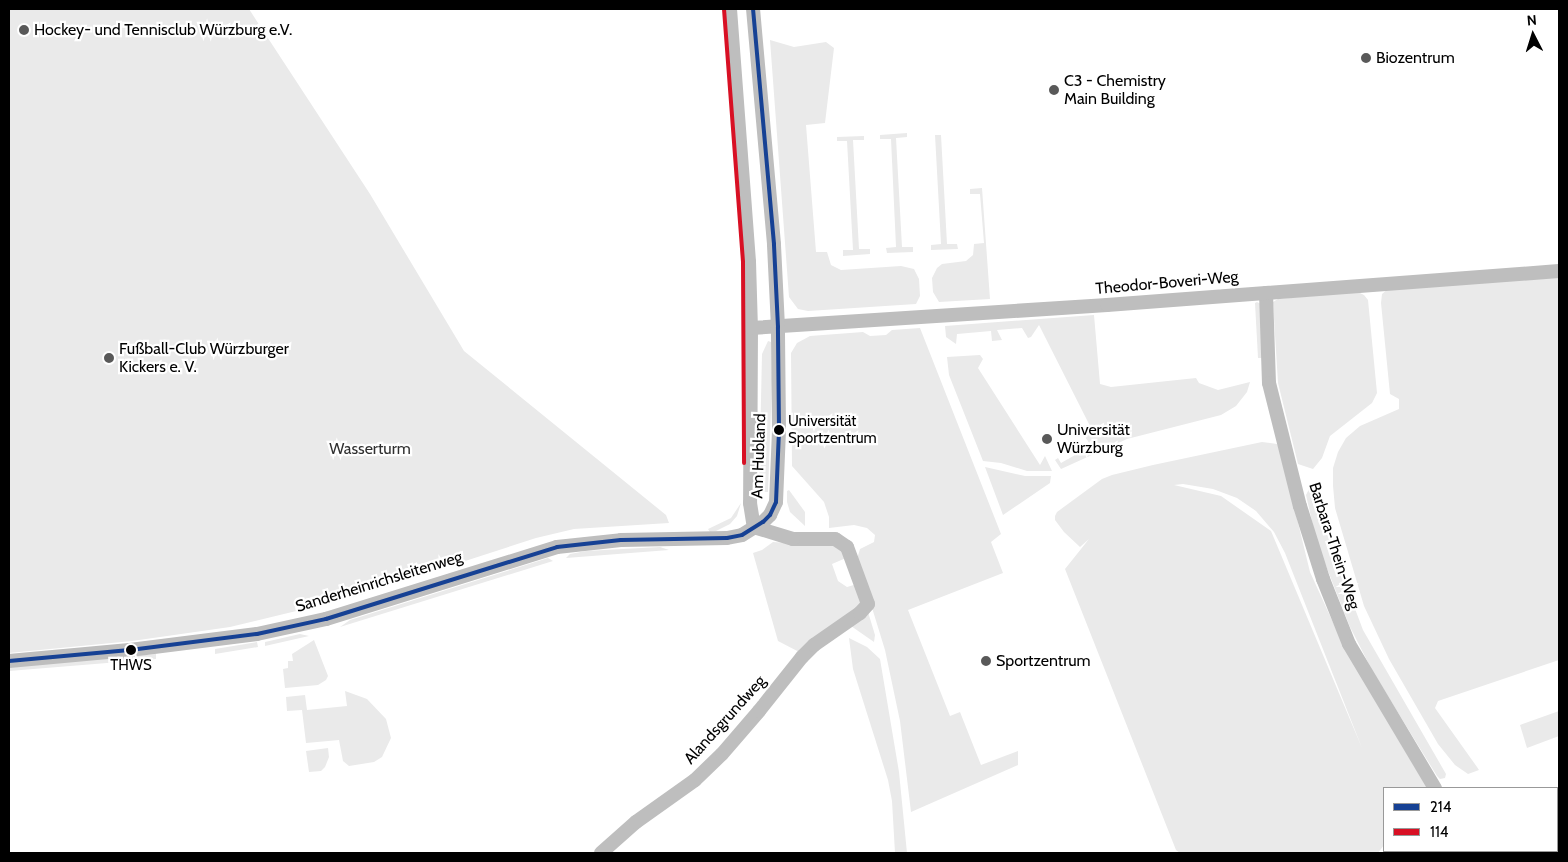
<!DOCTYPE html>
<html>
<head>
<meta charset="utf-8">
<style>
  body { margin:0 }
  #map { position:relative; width:1568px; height:862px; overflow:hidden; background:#fff; font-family:Cabin,sans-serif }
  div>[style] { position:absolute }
  .green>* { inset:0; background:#eaeaea }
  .minor>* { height:14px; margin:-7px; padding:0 7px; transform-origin:7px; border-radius:7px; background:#bebebe }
  .bus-1>* { height:4px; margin:-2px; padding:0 2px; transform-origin:2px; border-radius:2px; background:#164194 }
  .bus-2>* { height:4px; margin:-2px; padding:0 2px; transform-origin:2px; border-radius:2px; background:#d81024 }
  .dots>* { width:14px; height:14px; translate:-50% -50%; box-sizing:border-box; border:2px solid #fff; border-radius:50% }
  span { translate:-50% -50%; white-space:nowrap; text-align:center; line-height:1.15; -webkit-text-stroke:4.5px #fff; paint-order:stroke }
  .bus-label { font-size:15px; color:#000 }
  .left { translate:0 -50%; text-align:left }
  .poi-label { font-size:16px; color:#000 }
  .street-label { font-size:16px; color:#000 }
  .park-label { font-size:16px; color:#303030 }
  .frame { position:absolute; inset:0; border:10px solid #000; pointer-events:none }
  .legend { position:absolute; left:1383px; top:787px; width:175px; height:65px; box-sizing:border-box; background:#fff; border:1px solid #999; margin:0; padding:6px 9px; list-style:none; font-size:15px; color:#000 }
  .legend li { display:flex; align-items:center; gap:10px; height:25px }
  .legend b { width:25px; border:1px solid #999 }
  .north { position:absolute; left:1508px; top:10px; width:50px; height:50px; -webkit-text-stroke:4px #fff; paint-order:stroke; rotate:355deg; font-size:14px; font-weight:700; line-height:20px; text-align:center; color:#000 }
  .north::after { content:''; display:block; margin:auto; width:18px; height:22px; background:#000; clip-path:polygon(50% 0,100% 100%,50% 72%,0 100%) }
</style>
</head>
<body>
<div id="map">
  <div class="green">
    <div style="clip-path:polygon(9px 9px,249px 9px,370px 194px,464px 351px,666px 515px,669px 523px,574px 529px,536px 538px,354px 597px,230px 627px,132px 641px,9px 653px)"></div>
    <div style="clip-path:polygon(770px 40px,794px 47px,826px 42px,834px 48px,825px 123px,806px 125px,816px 252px,827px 252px,831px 265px,841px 270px,901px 266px,914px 269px,919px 279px,920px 296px,916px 304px,808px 311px,798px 309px,789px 297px)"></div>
    <div style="clip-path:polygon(907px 133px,907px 137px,896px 138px,902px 247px,913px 247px,913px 252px,887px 253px,886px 248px,896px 247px,891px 139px,880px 139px,880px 135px)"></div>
    <div style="clip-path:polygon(935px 135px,941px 135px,947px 244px,957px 244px,958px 249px,931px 250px,931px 245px,941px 244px)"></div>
    <div style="clip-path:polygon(864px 136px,864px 140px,853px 140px,859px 249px,870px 249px,870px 254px,843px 256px,843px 250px,853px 250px,847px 141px,837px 141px,837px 137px)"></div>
    <div style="clip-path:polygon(982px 188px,990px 299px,939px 302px,933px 292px,932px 278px,937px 268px,942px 264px,966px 261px,973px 255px,974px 244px,984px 243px,980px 194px,970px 194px,970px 189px)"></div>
    <div style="clip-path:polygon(1559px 277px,1559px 660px,1438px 701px,1435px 708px,1477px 767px,1479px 770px,1468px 774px,1455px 765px,1438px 744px,1389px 659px,1364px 606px,1335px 508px,1333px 486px,1333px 468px,1338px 452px,1346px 438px,1360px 426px,1399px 409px,1399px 399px,1390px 394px,1381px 303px,1382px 294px,1388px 289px)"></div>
    <div style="clip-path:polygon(1358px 292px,1364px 295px,1368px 300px,1377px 393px,1372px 403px,1330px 436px,1322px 458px,1313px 469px,1298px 464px,1278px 383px,1273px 302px,1278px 299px)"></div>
    <div style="clip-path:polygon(1257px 302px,1261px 304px,1263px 358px,1258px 358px,1255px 303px)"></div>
    <div style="clip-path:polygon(1094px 315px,1100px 384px,1111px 387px,1196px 378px,1199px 383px,1218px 390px,1250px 382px,1247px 392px,1236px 406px,1221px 415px,1127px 439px,1061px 469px,1055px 460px,1058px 458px,1061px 463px,1091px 446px,1082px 432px,1091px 428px,1039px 325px,1031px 337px,1028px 338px,1022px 328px,997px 330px,1002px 340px,992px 341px,991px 331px,957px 334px,956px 344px,946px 337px,945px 326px)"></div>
    <div style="clip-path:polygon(920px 328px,1001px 534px,991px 542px,1003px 573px,908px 610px,950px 716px,960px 712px,981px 765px,1018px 751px,1018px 765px,911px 812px,900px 721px,885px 650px,857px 559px,860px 549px,874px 542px,875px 535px,867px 528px,854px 525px,829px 528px,829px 517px,824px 502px,792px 466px,791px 353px,797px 343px,810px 336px,863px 332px,870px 336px,886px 335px,892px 330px)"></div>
    <div style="clip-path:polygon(768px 341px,771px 342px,772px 381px,769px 465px,768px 492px,759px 492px,762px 354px)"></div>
    <div style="clip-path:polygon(980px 355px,983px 359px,978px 368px,1040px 465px,1045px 456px,1052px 471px,1027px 471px,1001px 463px,983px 461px,949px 375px,947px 357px)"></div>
    <div style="clip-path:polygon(evenodd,1262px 442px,1277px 444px,1280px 449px,1310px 572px,1346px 651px,1427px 788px,1384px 788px,1384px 845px,1378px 853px,1180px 853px,1176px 850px,1065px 569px,1089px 539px,1080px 547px,1064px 532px,1055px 520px,1055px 516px,1057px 512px,1102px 479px,1112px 475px,1153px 465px,1262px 442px,1183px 484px,1213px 489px,1237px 498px,1256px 511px,1274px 532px,1285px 553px,1362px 748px,1271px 531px,1221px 496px,1174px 485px,1183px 484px)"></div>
    <div style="clip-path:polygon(985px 467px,1025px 476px,1051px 476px,1050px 483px,1003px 515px)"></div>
    <div style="clip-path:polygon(1312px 488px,1322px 500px,1340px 569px,1363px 630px,1446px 774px,1445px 778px,1440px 779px,1437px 776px,1373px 672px,1350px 627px,1317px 543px,1306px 495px,1309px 489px)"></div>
    <div style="clip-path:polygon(789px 490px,805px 512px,805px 526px,790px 512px,787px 502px,787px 491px)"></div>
    <div style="clip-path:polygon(741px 503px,737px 516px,730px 524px,716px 531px,710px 532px,708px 529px,731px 518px)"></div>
    <div style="clip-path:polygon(773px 542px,836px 546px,842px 549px,846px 558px,832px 564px,838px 581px,847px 587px,857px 584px,862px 601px,858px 609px,803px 654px,778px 641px,753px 553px,762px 550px)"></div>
    <div style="clip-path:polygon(660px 547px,669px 550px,566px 558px,570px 554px,586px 551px)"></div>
    <div style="clip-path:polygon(548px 558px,553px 561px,340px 627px,350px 620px)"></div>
    <div style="clip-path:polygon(868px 612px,875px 635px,874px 642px,851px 626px)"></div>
    <div style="clip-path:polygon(300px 634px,309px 636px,265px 646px,265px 642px)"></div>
    <div style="clip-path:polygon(849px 638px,867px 647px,880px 659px,899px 772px,907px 853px,895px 853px,892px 801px,888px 780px,853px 669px)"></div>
    <div style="clip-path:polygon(314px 640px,328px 676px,326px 680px,318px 685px,285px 688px,283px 669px,288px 668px,288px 661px,293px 661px,292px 654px)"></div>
    <div style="clip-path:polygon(257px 642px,258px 647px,215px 654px,215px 649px)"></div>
    <div style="clip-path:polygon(156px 654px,156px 659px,9px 671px,9px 667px)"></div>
    <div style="clip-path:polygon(345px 691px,367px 699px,386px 719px,391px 738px,382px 757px,374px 762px,349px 766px,343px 761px,339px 740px,306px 743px,302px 710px,287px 711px,286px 697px,305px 695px,307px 710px,347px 706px)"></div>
    <div style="clip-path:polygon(1559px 711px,1559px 736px,1527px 748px,1520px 725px)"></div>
    <div style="clip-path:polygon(328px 748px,329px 757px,325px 767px,321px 771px,309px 772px,306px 751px)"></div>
    <div style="clip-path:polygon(1385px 851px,1460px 851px,1461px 853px,1384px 853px)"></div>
  </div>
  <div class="minor">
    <div style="left:730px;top:9px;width:254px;rotate:85.7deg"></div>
    <div style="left:749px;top:262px;width:66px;rotate:88.3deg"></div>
    <div style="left:751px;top:328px;width:175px;rotate:90.3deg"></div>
    <div style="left:750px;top:503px;width:24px;rotate:81deg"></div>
    <div style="left:1266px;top:293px;width:90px;rotate:88.1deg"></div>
    <div style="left:1269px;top:383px;width:127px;rotate:75.9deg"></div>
    <div style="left:1300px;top:506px;width:77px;rotate:72.5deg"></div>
    <div style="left:1323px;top:579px;width:70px;rotate:68.2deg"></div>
    <div style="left:1349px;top:644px;width:168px;rotate:59.2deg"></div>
    <div style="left:751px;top:328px;width:357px;rotate:-3.7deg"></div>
    <div style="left:1107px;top:305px;width:453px;rotate:-4.3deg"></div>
    <div style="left:9px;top:661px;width:121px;rotate:-5.2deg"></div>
    <div style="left:130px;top:650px;width:128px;rotate:-7.2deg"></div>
    <div style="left:257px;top:634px;width:71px;rotate:-12.3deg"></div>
    <div style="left:326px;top:619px;width:242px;rotate:-17.3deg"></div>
    <div style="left:557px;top:547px;width:64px;rotate:-6.2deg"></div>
    <div style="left:621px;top:540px;width:106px;rotate:-1.1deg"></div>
    <div style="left:727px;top:538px;width:15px;rotate:-11deg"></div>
    <div style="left:742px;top:535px;width:25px;rotate:-32deg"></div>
    <div style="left:763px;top:522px;width:10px;rotate:-45deg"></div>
    <div style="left:770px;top:515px;width:14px;rotate:-65deg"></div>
    <div style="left:776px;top:502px;width:72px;rotate:-87.6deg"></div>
    <div style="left:779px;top:430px;width:103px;rotate:-90.6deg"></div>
    <div style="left:778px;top:327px;width:83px;rotate:-92.8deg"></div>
    <div style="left:774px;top:244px;width:236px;rotate:-95.1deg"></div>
    <div style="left:1469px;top:851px;width:2px;rotate:63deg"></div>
    <div style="left:601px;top:853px;width:47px;rotate:-41.5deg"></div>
    <div style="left:636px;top:822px;width:72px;rotate:-35.4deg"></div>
    <div style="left:695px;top:780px;width:37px;rotate:-44deg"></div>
    <div style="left:722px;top:754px;width:57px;rotate:-49.3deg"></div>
    <div style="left:759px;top:711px;width:69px;rotate:-51.5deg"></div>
    <div style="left:802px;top:657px;width:17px;rotate:-45deg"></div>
    <div style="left:814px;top:645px;width:56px;rotate:-34.8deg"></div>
    <div style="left:860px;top:613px;width:12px;rotate:-48deg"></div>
    <div style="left:868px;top:604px;width:61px;rotate:-110.2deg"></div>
    <div style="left:847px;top:547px;width:14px;rotate:-146deg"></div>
    <div style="left:835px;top:539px;width:42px;rotate:180deg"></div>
    <div style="left:793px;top:539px;width:41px;rotate:-162.9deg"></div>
  </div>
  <div class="bus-1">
    <div style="left:9px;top:661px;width:121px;rotate:-5.2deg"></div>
    <div style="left:130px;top:650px;width:128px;rotate:-7.2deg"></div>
    <div style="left:257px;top:634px;width:71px;rotate:-12.3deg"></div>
    <div style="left:326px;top:619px;width:242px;rotate:-17.3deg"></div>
    <div style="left:557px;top:547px;width:64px;rotate:-6.2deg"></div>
    <div style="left:621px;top:540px;width:106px;rotate:-1.1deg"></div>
    <div style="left:727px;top:538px;width:15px;rotate:-11deg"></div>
    <div style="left:742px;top:535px;width:25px;rotate:-32deg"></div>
    <div style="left:763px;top:522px;width:10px;rotate:-45deg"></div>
    <div style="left:770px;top:515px;width:14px;rotate:-65deg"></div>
    <div style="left:776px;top:502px;width:72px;rotate:-87.6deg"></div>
    <div style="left:779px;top:430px;width:103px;rotate:-90.6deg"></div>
    <div style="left:778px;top:327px;width:83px;rotate:-92.8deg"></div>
    <div style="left:774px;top:244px;width:236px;rotate:-95.1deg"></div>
  </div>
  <div class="bus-2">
    <div style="left:724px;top:9px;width:254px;rotate:85.7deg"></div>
    <div style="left:743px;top:262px;width:201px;rotate:89.7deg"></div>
  </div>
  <div class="dots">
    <div style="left:24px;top:30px;background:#595959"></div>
    <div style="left:1366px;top:58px;background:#595959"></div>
    <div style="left:1054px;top:90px;background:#595959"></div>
    <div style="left:109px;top:358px;background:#595959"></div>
    <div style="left:779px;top:430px;background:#000"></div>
    <div style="left:1047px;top:439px;background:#595959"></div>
    <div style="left:131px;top:650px;background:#000"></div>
    <div style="left:986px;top:661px;background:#595959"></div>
  </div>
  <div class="bus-label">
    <span class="left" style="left:788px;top:430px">Universität<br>Sportzentrum</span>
    <span style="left:131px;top:666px">THWS</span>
  </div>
  <div class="poi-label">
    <span class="left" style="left:34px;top:30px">Hockey- und Tennisclub Würzburg e.V.</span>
    <span class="left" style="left:1376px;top:58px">Biozentrum</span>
    <span class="left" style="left:1064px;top:90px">C3 - Chemistry<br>Main Building</span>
    <span class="left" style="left:119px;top:358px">Fußball-Club Würzburger<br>Kickers e. V.</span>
    <span class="left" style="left:1057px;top:439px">Universität<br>Würzburg</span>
    <span class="left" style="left:996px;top:661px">Sportzentrum</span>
  </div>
  <div class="street-label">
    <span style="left:1167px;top:283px;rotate:-5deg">Theodor-Boveri-Weg</span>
    <span style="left:759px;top:456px;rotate:-88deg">Am Hubland</span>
    <span style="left:1334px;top:546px;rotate:72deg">Barbara-Thein-Weg</span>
    <span style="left:379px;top:582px;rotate:-17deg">Sanderheinrichsleitenweg</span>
    <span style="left:725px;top:720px;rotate:-48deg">Alandsgrundweg</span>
  </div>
  <div class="park-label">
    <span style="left:370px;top:449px">Wasserturm</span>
  </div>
  <div class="frame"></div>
  <ul class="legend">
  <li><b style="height:6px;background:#164194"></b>214</li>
  <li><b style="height:6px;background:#d81024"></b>114</li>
  </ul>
  <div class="north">N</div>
</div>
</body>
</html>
